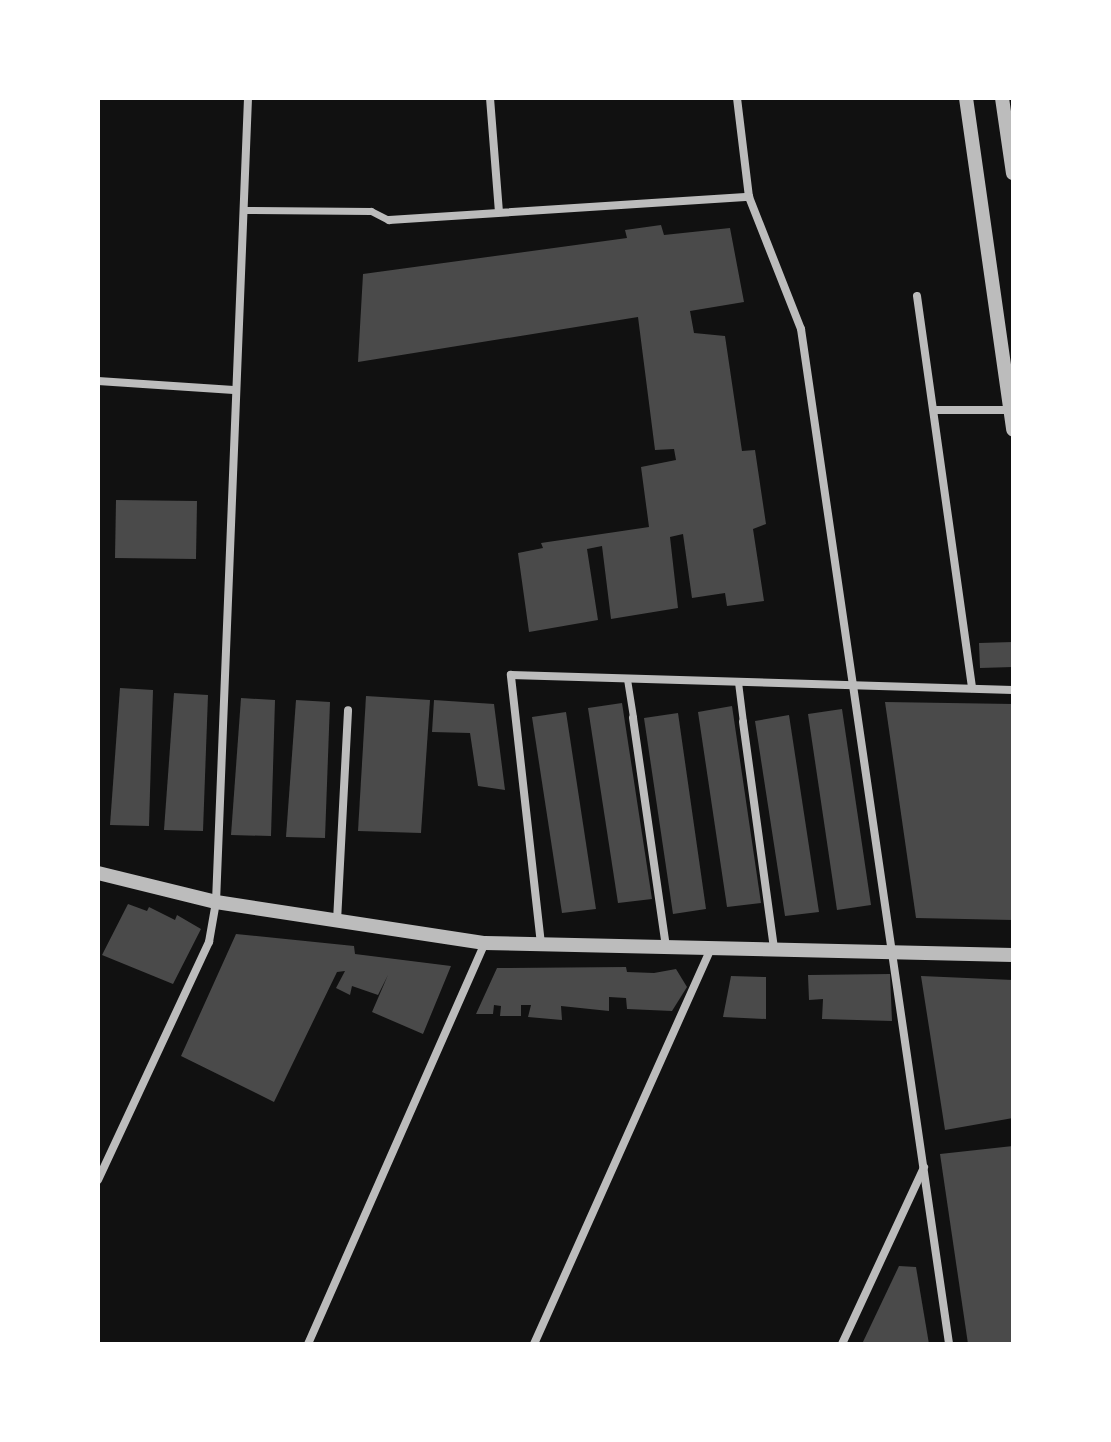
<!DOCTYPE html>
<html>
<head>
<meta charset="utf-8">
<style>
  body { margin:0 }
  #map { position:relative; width:1111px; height:1442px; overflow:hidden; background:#111; font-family:Signika,sans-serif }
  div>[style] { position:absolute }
  .building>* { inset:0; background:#4a4a4a }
  .pedestrian>* { height:7px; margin:-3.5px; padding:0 3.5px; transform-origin:3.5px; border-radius:3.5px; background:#bcbcbc }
  .minor>* { height:8px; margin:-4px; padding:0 4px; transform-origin:4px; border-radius:4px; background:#bcbcbc }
  .tertiary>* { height:14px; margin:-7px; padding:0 7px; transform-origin:7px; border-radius:7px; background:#bcbcbc }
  span { translate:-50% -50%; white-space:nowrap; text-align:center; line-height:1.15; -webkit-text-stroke:8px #fff; paint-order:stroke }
  .frame { position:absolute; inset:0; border:100px solid #fff; pointer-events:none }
</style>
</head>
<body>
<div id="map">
  <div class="building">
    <div style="clip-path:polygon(661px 225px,664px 235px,730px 228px,744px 302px,690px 311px,694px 333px,725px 336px,742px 451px,755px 450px,766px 524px,753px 529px,764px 601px,727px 606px,725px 593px,692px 598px,683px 534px,670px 537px,678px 608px,611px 619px,602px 546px,587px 549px,598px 620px,529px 632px,518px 553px,543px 548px,541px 543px,649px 527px,641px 467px,676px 460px,674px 449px,655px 450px,638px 317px,358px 362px,363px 274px,627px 238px,625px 230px)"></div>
    <div style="clip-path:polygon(116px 500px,197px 501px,196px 559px,115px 558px)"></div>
    <div style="clip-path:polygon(1013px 642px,1013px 667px,980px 668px,979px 643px)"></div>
    <div style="clip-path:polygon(120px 688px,153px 690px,149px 826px,110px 825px)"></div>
    <div style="clip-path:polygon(174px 693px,208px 695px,203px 831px,164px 830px)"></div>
    <div style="clip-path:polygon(366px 696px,430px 700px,421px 833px,358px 831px)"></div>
    <div style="clip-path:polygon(241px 698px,275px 700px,271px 836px,231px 835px)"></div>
    <div style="clip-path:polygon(296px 700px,330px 702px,325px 838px,286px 837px)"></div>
    <div style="clip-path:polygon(434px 700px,494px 704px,505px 790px,478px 786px,470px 733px,432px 732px)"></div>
    <div style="clip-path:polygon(885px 702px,1013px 704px,1013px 920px,916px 918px)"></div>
    <div style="clip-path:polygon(622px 703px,652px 899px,618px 903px,588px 708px)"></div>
    <div style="clip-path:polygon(732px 706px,761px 903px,727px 907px,698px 712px)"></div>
    <div style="clip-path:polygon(842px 709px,871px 905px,837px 910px,808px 714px)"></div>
    <div style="clip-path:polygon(566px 712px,596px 909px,562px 913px,532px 717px)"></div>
    <div style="clip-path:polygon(678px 713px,706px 909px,673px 914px,644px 718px)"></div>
    <div style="clip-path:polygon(789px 715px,819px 912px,785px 916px,755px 721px)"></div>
    <div style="clip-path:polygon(128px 904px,147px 911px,149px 907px,175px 920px,177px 915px,201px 929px,173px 984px,102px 955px)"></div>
    <div style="clip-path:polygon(236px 934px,354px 946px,355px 954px,451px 966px,423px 1034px,372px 1012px,388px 975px,378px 995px,352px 986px,350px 995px,336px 988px,345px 971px,337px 972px,274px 1102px,181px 1056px)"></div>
    <div style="clip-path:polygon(626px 967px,627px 972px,654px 973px,676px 969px,687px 987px,672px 1011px,627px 1009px,626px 998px,609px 997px,609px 1011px,561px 1006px,562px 1020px,528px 1017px,531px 1005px,521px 1005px,521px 1016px,500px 1016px,501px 1006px,494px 1005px,493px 1014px,476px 1014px,497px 968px)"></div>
    <div style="clip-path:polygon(890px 974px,892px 1021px,822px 1019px,823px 999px,809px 1000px,808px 975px)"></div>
    <div style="clip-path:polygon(731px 976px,766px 977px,766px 1019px,723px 1017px)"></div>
    <div style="clip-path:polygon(921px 976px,1013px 980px,1013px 1118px,945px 1130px)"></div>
    <div style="clip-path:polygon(1013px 1146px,1013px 1344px,968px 1344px,940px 1154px)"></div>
    <div style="clip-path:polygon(899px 1266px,916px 1267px,929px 1344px,862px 1344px)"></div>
  </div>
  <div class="pedestrian">
    <div style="left:243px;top:210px;width:128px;rotate:0.4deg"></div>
    <div style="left:371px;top:211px;width:20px;rotate:27deg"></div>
    <div style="left:627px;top:679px;width:39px;rotate:81deg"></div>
    <div style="left:738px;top:682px;width:40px;rotate:82.9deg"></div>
  </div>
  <div class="minor">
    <div style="left:490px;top:98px;width:114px;rotate:85.5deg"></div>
    <div style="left:737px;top:98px;width:100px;rotate:83.1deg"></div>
    <div style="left:749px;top:197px;width:142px;rotate:68.5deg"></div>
    <div style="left:801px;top:329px;width:1026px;rotate:81.7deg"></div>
    <div style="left:389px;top:220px;width:361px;rotate:-3.7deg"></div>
    <div style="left:917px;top:296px;width:396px;rotate:82deg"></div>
    <div style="left:98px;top:381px;width:136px;rotate:3.8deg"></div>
    <div style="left:936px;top:410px;width:74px"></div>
    <div style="left:633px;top:718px;width:231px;rotate:81.8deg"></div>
    <div style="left:743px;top:722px;width:229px;rotate:82.2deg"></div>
    <div style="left:337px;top:921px;width:211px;rotate:-87deg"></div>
    <div style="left:541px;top:944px;width:271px;rotate:-96.4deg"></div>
    <div style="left:511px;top:675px;width:502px;rotate:1.71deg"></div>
    <div style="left:98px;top:1180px;width:263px;rotate:-65deg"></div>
    <div style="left:209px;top:942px;width:41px;rotate:-80.1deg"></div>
    <div style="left:216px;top:902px;width:805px;rotate:-87.72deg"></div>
    <div style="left:308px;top:1344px;width:438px;rotate:-66.2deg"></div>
    <div style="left:534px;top:1344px;width:434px;rotate:-65.9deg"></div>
    <div style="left:842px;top:1344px;width:195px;rotate:-65.1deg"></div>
  </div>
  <div class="tertiary">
    <div style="left:966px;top:98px;width:335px;rotate:81.9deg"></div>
    <div style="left:1002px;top:98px;width:76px;rotate:81.7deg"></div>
    <div style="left:98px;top:873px;width:122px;rotate:13.8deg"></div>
    <div style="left:216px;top:902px;width:272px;rotate:8.7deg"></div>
    <div style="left:485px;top:943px;width:528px;rotate:1.3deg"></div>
  </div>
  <div class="frame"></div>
</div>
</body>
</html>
